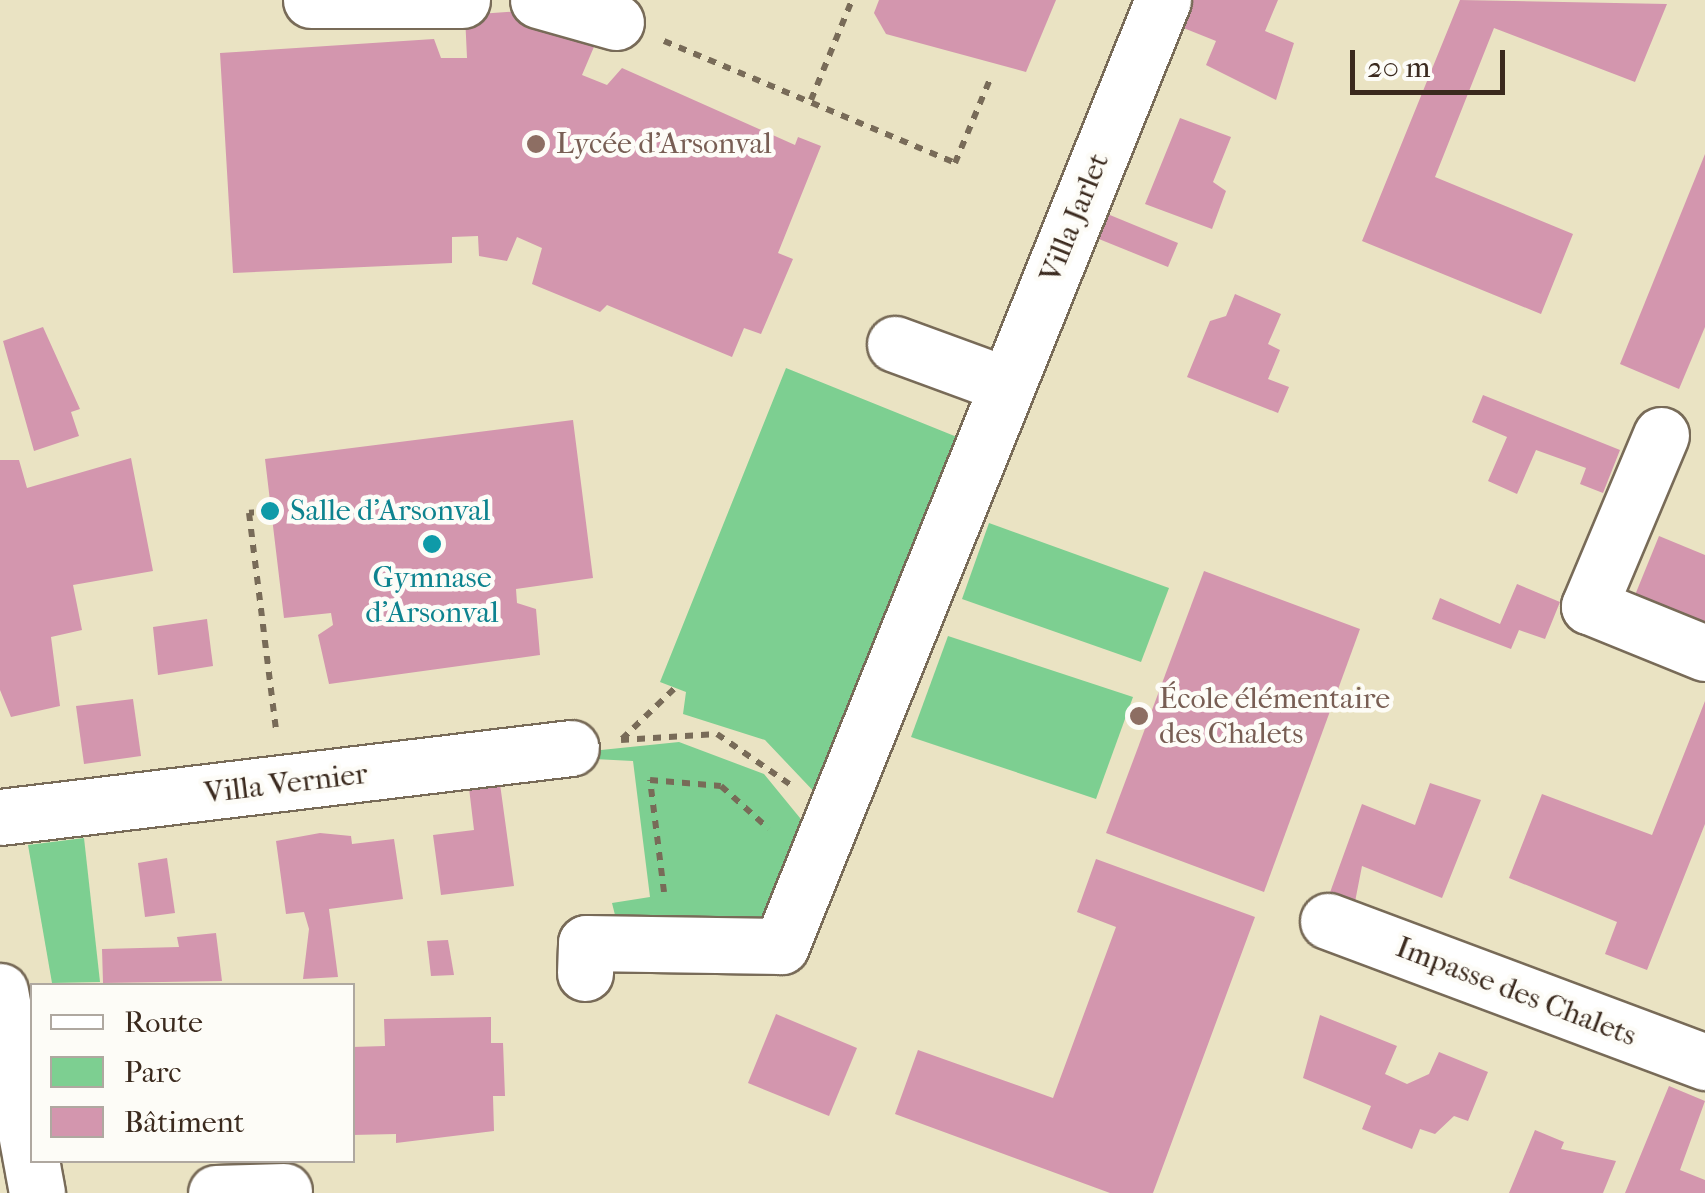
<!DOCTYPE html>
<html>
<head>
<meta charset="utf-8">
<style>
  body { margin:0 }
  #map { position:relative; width:1705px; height:1193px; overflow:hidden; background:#eae3c3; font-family:"IM FELL French Canon",serif }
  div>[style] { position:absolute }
  .green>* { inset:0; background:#7dcf91 }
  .building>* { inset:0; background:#d396ae }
  .path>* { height:6px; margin-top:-3px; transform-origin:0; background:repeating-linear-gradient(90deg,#786b58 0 8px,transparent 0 16px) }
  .roads { filter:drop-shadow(2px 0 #786b58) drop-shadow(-2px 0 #786b58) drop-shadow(0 2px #786b58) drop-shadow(0 -2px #786b58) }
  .minor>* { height:55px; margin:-27.5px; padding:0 27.5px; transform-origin:27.5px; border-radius:27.5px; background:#fff }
  .major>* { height:55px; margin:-27.5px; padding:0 27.5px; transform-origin:27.5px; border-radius:27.5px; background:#fff }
  .dots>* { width:28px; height:28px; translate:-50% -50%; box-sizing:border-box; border:5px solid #fdfcf7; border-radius:50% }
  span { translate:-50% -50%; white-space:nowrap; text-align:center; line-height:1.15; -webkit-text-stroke:9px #fdfcf7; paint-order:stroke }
  .education-label { font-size:30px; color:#785e54 }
  .left { translate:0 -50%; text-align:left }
  .street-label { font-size:30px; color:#3b2a1e }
  .culture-label { font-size:30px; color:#0d838f }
  .legend { position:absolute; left:30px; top:983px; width:325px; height:180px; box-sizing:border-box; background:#fdfcf7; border:2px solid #afa8a0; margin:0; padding:12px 18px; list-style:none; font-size:30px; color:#3b2a1e }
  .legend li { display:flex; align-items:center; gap:20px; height:50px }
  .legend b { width:50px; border:2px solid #afa8a0 }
  .scale { position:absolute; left:1350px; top:50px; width:155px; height:45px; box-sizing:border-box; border:5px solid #3b2a1e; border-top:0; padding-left:12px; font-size:30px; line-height:35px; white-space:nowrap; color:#3b2a1e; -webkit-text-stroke:8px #fdfcf7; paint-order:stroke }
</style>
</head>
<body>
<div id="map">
  <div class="green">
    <div style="clip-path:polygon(786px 368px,957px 437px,832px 746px,820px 798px,765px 740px,683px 714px,686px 692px,660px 682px)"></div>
    <div style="clip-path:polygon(989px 523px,1169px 588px,1141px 662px,962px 599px)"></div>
    <div style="clip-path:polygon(948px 636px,1133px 697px,1096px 799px,911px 737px)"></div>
    <div style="clip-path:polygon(679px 742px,764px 774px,800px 818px,805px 830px,778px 918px,615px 915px,612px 903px,650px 897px,633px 761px,594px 759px,601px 750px)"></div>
    <div style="clip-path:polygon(84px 838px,100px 982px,52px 983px,28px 845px)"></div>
  </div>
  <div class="building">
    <div style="clip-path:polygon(879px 0,1056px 0,1026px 72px,886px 34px,874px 13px)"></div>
    <div style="clip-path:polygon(1191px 0,1278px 0,1265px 31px,1294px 43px,1276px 100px,1206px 65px,1216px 41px,1181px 27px)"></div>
    <div style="clip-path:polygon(1460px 0,1667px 4px,1635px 82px,1494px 28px,1435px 177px,1573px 234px,1541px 314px,1362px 241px)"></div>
    <div style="clip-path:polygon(536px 10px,599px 35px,582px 75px,607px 85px,622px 68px,795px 145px,798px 137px,821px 146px,778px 253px,793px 259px,761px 334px,744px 328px,732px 357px,607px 305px,600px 312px,532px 284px,542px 248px,517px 237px,507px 261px,479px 256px,478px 236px,452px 237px,452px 263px,233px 273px,220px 53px,434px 39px,441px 58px,467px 58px,465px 15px)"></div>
    <div style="clip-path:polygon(1180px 118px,1231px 137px,1213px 182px,1226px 191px,1212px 229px,1145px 204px)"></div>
    <div style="clip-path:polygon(1705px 154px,1705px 327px,1679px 389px,1620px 364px)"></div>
    <div style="clip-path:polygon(1105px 213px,1178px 243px,1168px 267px,1094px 237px)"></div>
    <div style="clip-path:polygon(1235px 294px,1281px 314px,1268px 344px,1280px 350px,1268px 379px,1289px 387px,1278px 413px,1187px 377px,1210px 321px,1226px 316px)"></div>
    <div style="clip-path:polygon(43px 327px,80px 409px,71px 412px,79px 436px,34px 451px,3px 341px)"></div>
    <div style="clip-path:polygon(1483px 395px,1620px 450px,1603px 493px,1580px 484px,1586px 468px,1536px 450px,1517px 494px,1488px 481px,1507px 437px,1472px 422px)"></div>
    <div style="clip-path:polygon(573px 420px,593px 578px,516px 589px,517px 603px,536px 609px,540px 655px,329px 684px,318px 635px,333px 625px,331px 613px,284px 618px,265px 459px)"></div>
    <div style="clip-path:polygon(131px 458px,153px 571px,73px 585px,82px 630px,51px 637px,60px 706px,11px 717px,0 690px,0 460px,19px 460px,27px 488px)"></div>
    <div style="clip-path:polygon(1659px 536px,1705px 555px,1705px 629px,1633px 600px)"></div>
    <div style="clip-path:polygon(1204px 571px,1360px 629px,1264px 892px,1106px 833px)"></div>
    <div style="clip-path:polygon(1517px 584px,1560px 602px,1545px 639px,1519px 630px,1511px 649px,1432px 619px,1440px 598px,1500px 624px)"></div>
    <div style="clip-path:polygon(207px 619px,213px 666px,158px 675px,153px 627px)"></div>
    <div style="clip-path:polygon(133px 699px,141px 756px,84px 764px,76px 706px)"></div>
    <div style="clip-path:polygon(1705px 701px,1705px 824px,1647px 970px,1605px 954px,1617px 922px,1509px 878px,1542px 794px,1652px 835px)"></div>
    <div style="clip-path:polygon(1430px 783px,1481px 800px,1442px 898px,1362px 866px,1354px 907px,1328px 898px,1362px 804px,1415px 825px)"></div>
    <div style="clip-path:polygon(500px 784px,514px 886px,441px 895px,433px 835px,474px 830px,469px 788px)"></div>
    <div style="clip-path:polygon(320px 833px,351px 836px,352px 844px,394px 839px,403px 899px,329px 909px,338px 977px,303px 979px,309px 929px,304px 912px,286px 914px,276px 841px)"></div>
    <div style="clip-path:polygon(167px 858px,175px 913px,145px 917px,138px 863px)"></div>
    <div style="clip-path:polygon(1096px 859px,1255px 917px,1153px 1193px,1110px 1193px,895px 1114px,918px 1050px,1053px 1098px,1116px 927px,1077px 912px)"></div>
    <div style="clip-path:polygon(216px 933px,222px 981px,103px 983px,102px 949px,179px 947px,177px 937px)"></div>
    <div style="clip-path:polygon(448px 940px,454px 975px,431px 976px,427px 941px)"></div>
    <div style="clip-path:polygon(776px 1014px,857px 1048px,829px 1116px,748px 1083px)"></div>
    <div style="clip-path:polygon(1320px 1015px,1397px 1046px,1385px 1074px,1407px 1084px,1429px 1074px,1439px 1052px,1488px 1072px,1468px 1121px,1454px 1116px,1435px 1134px,1420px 1129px,1412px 1149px,1362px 1129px,1371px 1106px,1303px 1078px)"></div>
    <div style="clip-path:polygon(491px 1017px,491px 1043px,503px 1043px,505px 1096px,493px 1096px,494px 1131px,396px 1143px,396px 1134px,352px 1135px,352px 1047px,385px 1046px,384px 1019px)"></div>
    <div style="clip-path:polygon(1669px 1086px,1705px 1101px,1680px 1170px,1705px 1180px,1705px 1193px,1625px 1193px)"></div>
    <div style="clip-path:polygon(1535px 1130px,1564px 1142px,1561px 1149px,1616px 1161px,1603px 1193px,1509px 1193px)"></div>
  </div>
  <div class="path">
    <div style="left:664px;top:41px;width:316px;rotate:22.7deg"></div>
    <div style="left:955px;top:163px;width:93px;rotate:-67.3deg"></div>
    <div style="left:811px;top:100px;width:108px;rotate:-67.7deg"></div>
    <div style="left:270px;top:511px;width:21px;rotate:175deg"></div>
    <div style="left:249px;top:513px;width:219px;rotate:82.9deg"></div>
    <div style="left:622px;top:739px;width:74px;rotate:-43.9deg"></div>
    <div style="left:621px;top:740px;width:96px;rotate:-3.6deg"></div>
    <div style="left:717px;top:734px;width:90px;rotate:34.6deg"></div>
    <div style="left:664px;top:892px;width:113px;rotate:-97.1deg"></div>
    <div style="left:650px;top:780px;width:71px;rotate:4.8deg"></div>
    <div style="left:721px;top:786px;width:64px;rotate:41.9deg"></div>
  </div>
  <div class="roads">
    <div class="minor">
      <div style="left:311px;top:0;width:151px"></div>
      <div style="left:538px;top:0;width:81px;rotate:15.8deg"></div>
      <div style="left:895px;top:344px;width:119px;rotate:20.1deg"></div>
      <div style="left:1661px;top:435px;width:186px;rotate:112.8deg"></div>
      <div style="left:1589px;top:606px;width:125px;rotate:22.1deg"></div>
      <div style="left:0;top:817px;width:575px;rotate:-6.89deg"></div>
      <div style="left:1328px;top:921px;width:403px;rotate:20.5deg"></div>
      <div style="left:585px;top:973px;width:30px;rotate:-88deg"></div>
      <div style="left:586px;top:943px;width:195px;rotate:0.9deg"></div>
      <div style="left:781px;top:946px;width:1020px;rotate:-68.01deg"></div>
      <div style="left:216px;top:1193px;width:68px;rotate:-1.7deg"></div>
    </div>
    <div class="major">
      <div style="left:0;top:991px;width:205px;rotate:79.6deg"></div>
    </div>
  </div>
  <div class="dots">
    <div style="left:536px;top:144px;background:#8d6e63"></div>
    <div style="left:270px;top:511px;background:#0f9aa8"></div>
    <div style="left:432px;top:544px;background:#0f9aa8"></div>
    <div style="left:1139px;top:716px;background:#8d6e63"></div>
  </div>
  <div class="education-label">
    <span class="left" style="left:556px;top:144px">Lycée d'Arsonval</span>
    <span class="left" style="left:1159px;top:716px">École élémentaire<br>des Chalets</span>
  </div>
  <div class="street-label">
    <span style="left:1075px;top:218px;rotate:-68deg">Villa Jarlet</span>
    <span style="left:286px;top:784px;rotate:-7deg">Villa Vernier</span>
    <span style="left:1516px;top:992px;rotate:21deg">Impasse des Chalets</span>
  </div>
  <div class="culture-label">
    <span class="left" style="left:290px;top:511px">Salle d'Arsonval</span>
    <span style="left:432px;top:595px">Gymnase<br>d'Arsonval</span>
  </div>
  <ul class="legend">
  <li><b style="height:12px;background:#fff"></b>Route</li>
  <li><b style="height:28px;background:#7dcf91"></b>Parc</li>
  <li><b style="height:28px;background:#d396ae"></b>Bâtiment</li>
  </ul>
  <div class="scale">20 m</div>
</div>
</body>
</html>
